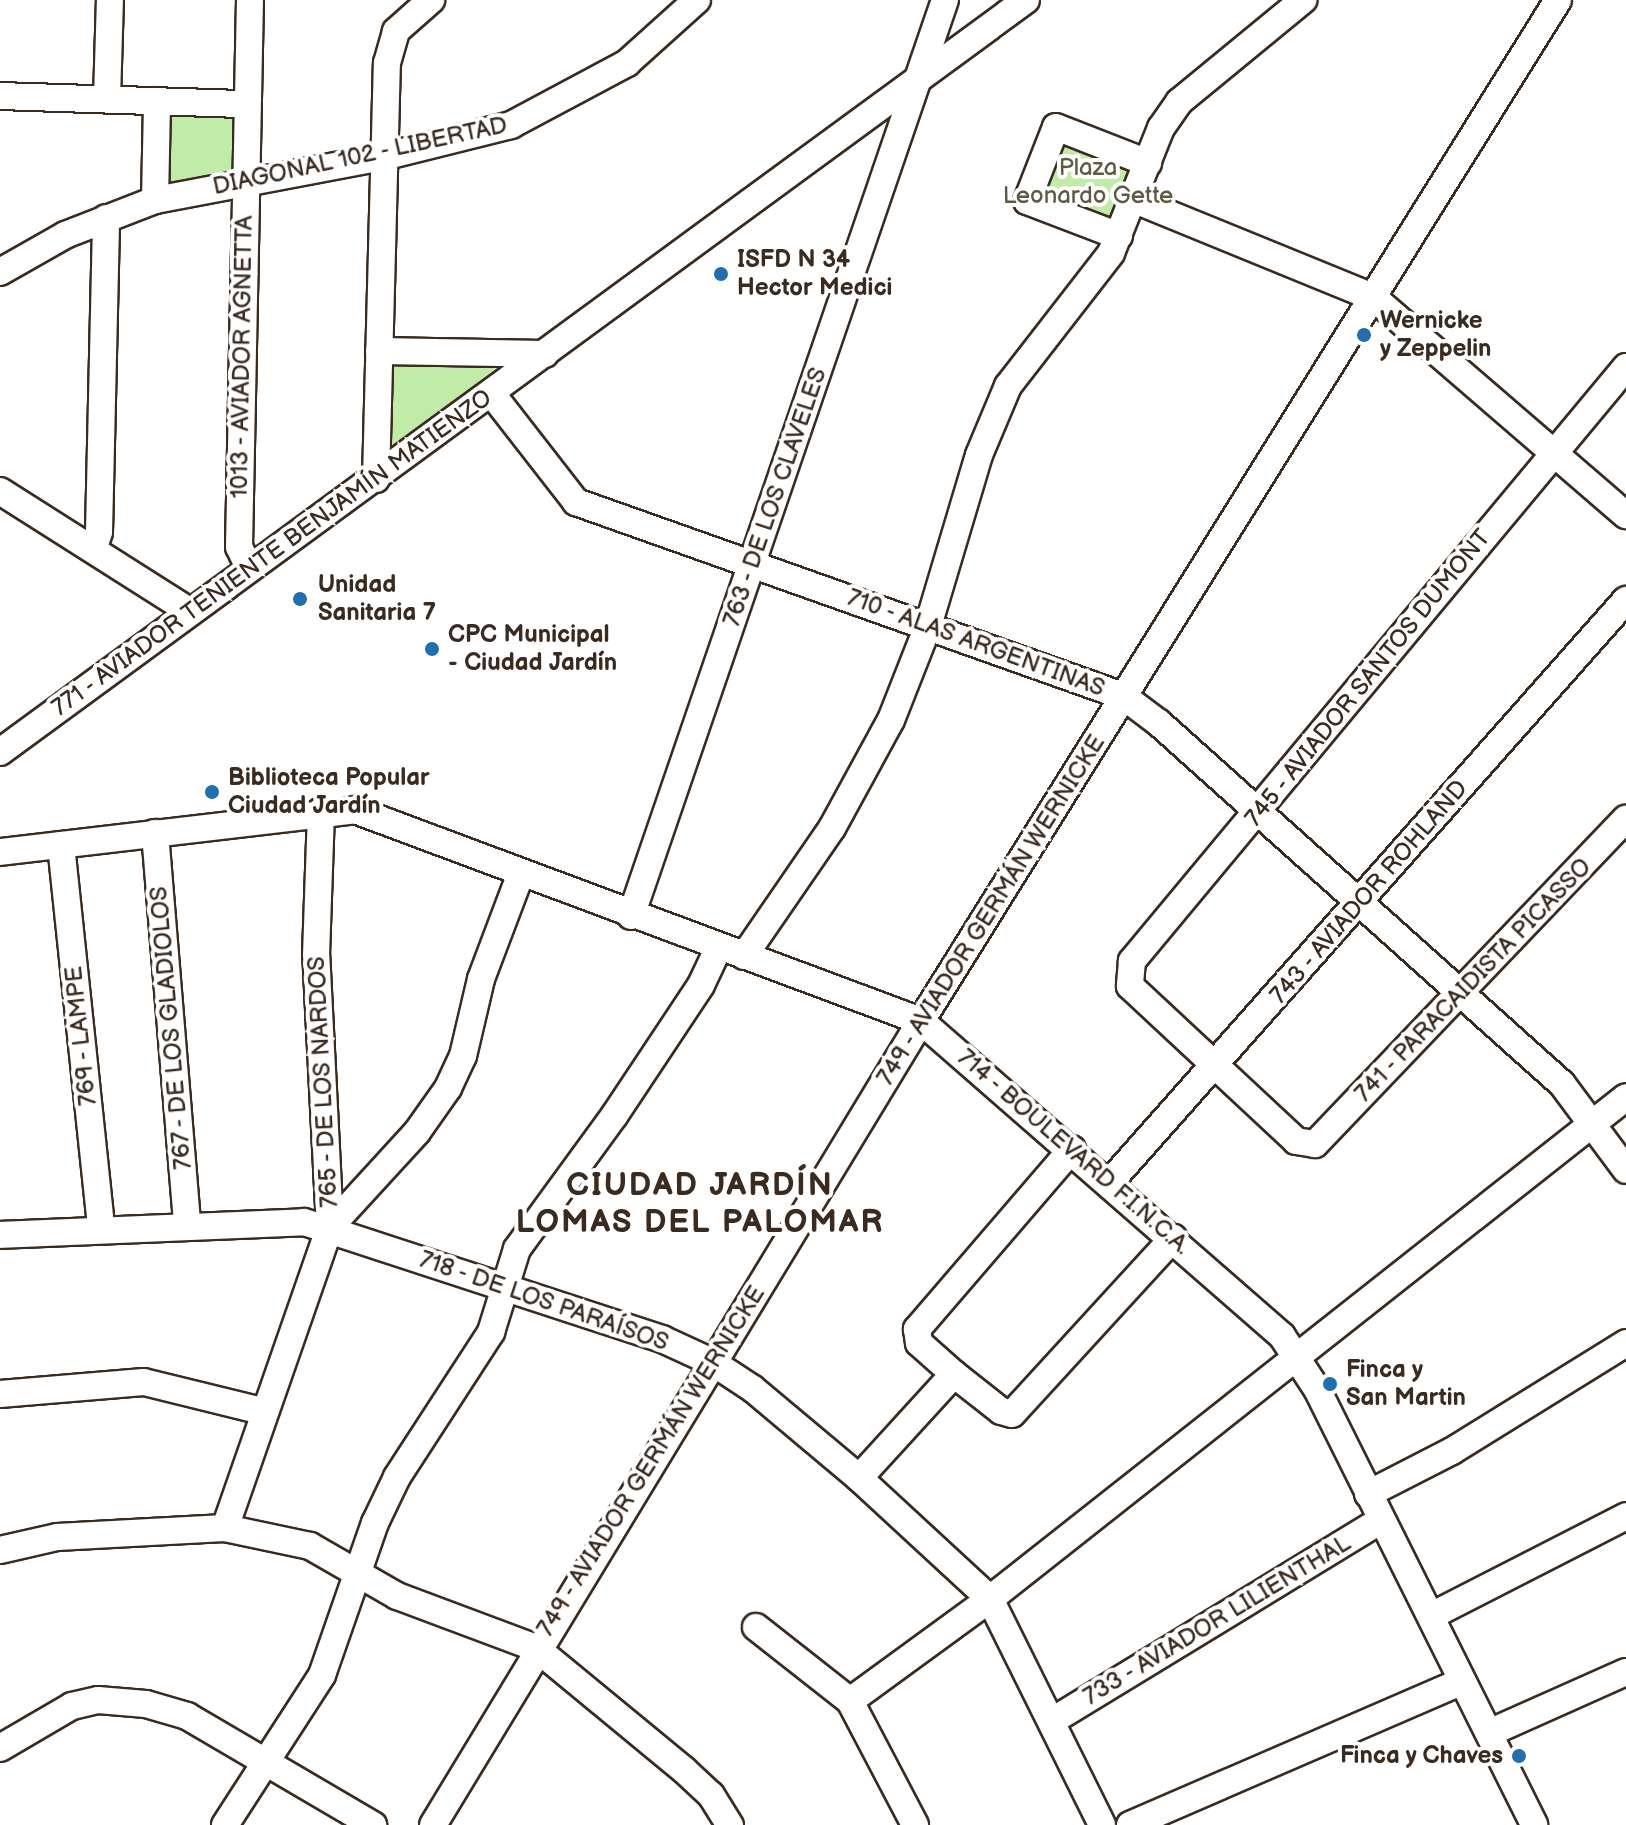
<!DOCTYPE html>
<html>
<head>
<meta charset="utf-8">
<style>
  body { margin:0 }
  #map { position:relative; width:1626px; height:1825px; overflow:hidden; background:#fff; font-family:"Balsamiq Sans",sans-serif }
  div>[style] { position:absolute }
  .green>* { inset:0; background:#c1eca8 }
  .roads { filter:drop-shadow(2px 0 #3b2a1e) drop-shadow(-2px 0 #3b2a1e) drop-shadow(0 2px #3b2a1e) drop-shadow(0 -2px #3b2a1e) }
  .minor>* { height:26px; margin:-13px; padding:0 13px; transform-origin:13px; border-radius:13px; background:#fff }
  .dots>* { width:22px; height:22px; translate:-50% -50%; box-sizing:border-box; border:4px solid #fff; border-radius:50% }
  span { translate:-50% -50%; white-space:nowrap; text-align:center; line-height:1.15; -webkit-text-stroke:8px #fff; paint-order:stroke }
  .street-label { font-size:24px; color:#3b2a1e }
  .park-label { font-size:24px; color:#5c5a40 }
  .poi-label { font-size:24px; color:#3b2a1e; font-weight:700 }
  .left { translate:0 -50%; text-align:left }
  .right { translate:-100% -50%; text-align:right }
  .district-label { font-size:32px; color:#3b2a1e; font-weight:700; letter-spacing:2px }
</style>
</head>
<body>
<div id="map">
  <div class="green">
    <div style="clip-path:polygon(161px 106px,238px 107px,238px 177px,159px 194px)"></div>
    <div style="clip-path:polygon(1056px 127px,1148px 163px,1119px 236px,1027px 201px)"></div>
    <div style="clip-path:polygon(512px 356px,437px 413px,387px 448px,386px 361px)"></div>
  </div>
  <div class="roads">
    <div class="minor">
      <div style="left:0;top:96px;width:247px;rotate:1.9deg"></div>
      <div style="left:107px;top:99px;width:99px;rotate:-88.3deg"></div>
      <div style="left:155px;top:200px;width:99px;rotate:-88.8deg"></div>
      <div style="left:1135px;top:200px;width:257px;rotate:22.2deg"></div>
      <div style="left:1373px;top:297px;width:334px;rotate:40.8deg"></div>
      <div style="left:1119px;top:236px;width:98px;rotate:-159.2deg"></div>
      <div style="left:1027px;top:201px;width:79px;rotate:-68.6deg"></div>
      <div style="left:1056px;top:127px;width:99px;rotate:21.4deg"></div>
      <div style="left:0;top:272px;width:75px;rotate:-29.6deg"></div>
      <div style="left:65px;top:235px;width:97px;rotate:-21.3deg"></div>
      <div style="left:155px;top:200px;width:232px;rotate:-10.7deg"></div>
      <div style="left:383px;top:157px;width:132px;rotate:-14deg"></div>
      <div style="left:511px;top:125px;width:132px;rotate:-28.1deg"></div>
      <div style="left:627px;top:63px;width:94px;rotate:-42deg"></div>
      <div style="left:379px;top:351px;width:166px;rotate:1deg"></div>
      <div style="left:1626px;top:367px;width:773px;rotate:129.75deg"></div>
      <div style="left:1132px;top:961px;width:25px;rotate:95deg"></div>
      <div style="left:1130px;top:986px;width:227px;rotate:43deg"></div>
      <div style="left:1296px;top:1141px;width:19px;rotate:9deg"></div>
      <div style="left:1315px;top:1144px;width:450px;rotate:-46.3deg"></div>
      <div style="left:492px;top:394px;width:137px;rotate:52.1deg"></div>
      <div style="left:576px;top:502px;width:580px;rotate:19.53deg"></div>
      <div style="left:1123px;top:696px;width:45px;rotate:36.9deg"></div>
      <div style="left:1159px;top:723px;width:541px;rotate:41.85deg"></div>
      <div style="left:1562px;top:1084px;width:107px;rotate:53.3deg"></div>
      <div style="left:376px;top:479px;width:416px;rotate:-88.5deg"></div>
      <div style="left:387px;top:63px;width:33px;rotate:-74deg"></div>
      <div style="left:396px;top:31px;width:47px;rotate:-41.5deg"></div>
      <div style="left:0;top:491px;width:224px;rotate:32.4deg"></div>
      <div style="left:94px;top:548px;width:17px;rotate:-73deg"></div>
      <div style="left:99px;top:532px;width:314px;rotate:-88.7deg"></div>
      <div style="left:249px;top:568px;width:23px;rotate:-115deg"></div>
      <div style="left:239px;top:547px;width:547px;rotate:-88.85deg"></div>
      <div style="left:0;top:752px;width:1272px;rotate:-36.24deg"></div>
      <div style="left:155px;top:833px;width:392px;rotate:85.3deg"></div>
      <div style="left:61px;top:845px;width:385px;rotate:84deg"></div>
      <div style="left:0;top:852px;width:357px;rotate:-6.7deg"></div>
      <div style="left:355px;top:810px;width:604px;rotate:20.45deg"></div>
      <div style="left:921px;top:1021px;width:479px;rotate:41.1deg"></div>
      <div style="left:1282px;top:1336px;width:64px;rotate:56.6deg"></div>
      <div style="left:1317px;top:1389px;width:487px;rotate:63.5deg"></div>
      <div style="left:631px;top:916px;width:968px;rotate:-71.08deg"></div>
      <div style="left:744px;top:956px;width:155px;rotate:-55.5deg"></div>
      <div style="left:832px;top:828px;width:123px;rotate:-61.4deg"></div>
      <div style="left:891px;top:720px;width:101px;rotate:-68.5deg"></div>
      <div style="left:928px;top:626px;width:178px;rotate:-73.4deg"></div>
      <div style="left:979px;top:455px;width:75px;rotate:-67.2deg"></div>
      <div style="left:1008px;top:386px;width:168px;rotate:-52.2deg"></div>
      <div style="left:1111px;top:253px;width:135px;rotate:-68.2deg"></div>
      <div style="left:1161px;top:128px;width:32px;rotate:-55deg"></div>
      <div style="left:1179px;top:102px;width:161px;rotate:-39.4deg"></div>
      <div style="left:1072px;top:1149px;width:238px;rotate:130.7deg"></div>
      <div style="left:917px;top:1329px;width:14px;rotate:82deg"></div>
      <div style="left:919px;top:1343px;width:47px;rotate:41.5deg"></div>
      <div style="left:954px;top:1374px;width:60px;rotate:38.2deg"></div>
      <div style="left:1001px;top:1411px;width:11px;rotate:15deg"></div>
      <div style="left:1012px;top:1414px;width:239px;rotate:-47.5deg"></div>
      <div style="left:1110px;top:1182px;width:778px;rotate:-48.44deg"></div>
      <div style="left:330px;top:1227px;width:129px;rotate:-47.5deg"></div>
      <div style="left:417px;top:1132px;width:54px;rotate:-54.8deg"></div>
      <div style="left:448px;top:1088px;width:35px;rotate:-65deg"></div>
      <div style="left:463px;top:1056px;width:79px;rotate:-76.8deg"></div>
      <div style="left:481px;top:979px;width:110px;rotate:-69.3deg"></div>
      <div style="left:0;top:1235px;width:304px;rotate:-2.4deg"></div>
      <div style="left:304px;top:1222px;width:377px;rotate:18.1deg"></div>
      <div style="left:662px;top:1339px;width:55px;rotate:24.7deg"></div>
      <div style="left:712px;top:1362px;width:49px;rotate:33.4deg"></div>
      <div style="left:753px;top:1389px;width:138px;rotate:40deg"></div>
      <div style="left:859px;top:1478px;width:178px;rotate:42.7deg"></div>
      <div style="left:990px;top:1599px;width:252px;rotate:63.6deg"></div>
      <div style="left:0;top:1394px;width:144px;rotate:-4.8deg"></div>
      <div style="left:144px;top:1382px;width:122px;rotate:13.8deg"></div>
      <div style="left:859px;top:1478px;width:141px;rotate:-47.6deg"></div>
      <div style="left:1368px;top:1494px;width:94px;rotate:-27.1deg"></div>
      <div style="left:1452px;top:1451px;width:205px;rotate:-31.8deg"></div>
      <div style="left:225px;top:1528px;width:319px;rotate:-70.8deg"></div>
      <div style="left:330px;top:1227px;width:272px;rotate:-92.9deg"></div>
      <div style="left:316px;top:955px;width:144px;rotate:-88deg"></div>
      <div style="left:0;top:1550px;width:58px;rotate:-12.8deg"></div>
      <div style="left:57px;top:1537px;width:168px;rotate:-3.1deg"></div>
      <div style="left:225px;top:1528px;width:87px;rotate:12deg"></div>
      <div style="left:310px;top:1546px;width:100px;rotate:29.9deg"></div>
      <div style="left:397px;top:1596px;width:148px;rotate:20.5deg"></div>
      <div style="left:536px;top:1648px;width:192px;rotate:39.5deg"></div>
      <div style="left:684px;top:1770px;width:37px;rotate:43deg"></div>
      <div style="left:711px;top:1795px;width:36px;rotate:58deg"></div>
      <div style="left:1431px;top:1616px;width:219px;rotate:-27.1deg"></div>
      <div style="left:756px;top:1627px;width:120px;rotate:38.2deg"></div>
      <div style="left:850px;top:1701px;width:140px;rotate:62.3deg"></div>
      <div style="left:850px;top:1701px;width:173px;rotate:-36.1deg"></div>
      <div style="left:990px;top:1599px;width:810px;rotate:-38.28deg"></div>
      <div style="left:1052px;top:1721px;width:386px;rotate:-31.4deg"></div>
      <div style="left:1489px;top:1733px;width:150px;rotate:-24deg"></div>
      <div style="left:0;top:1748px;width:83px;rotate:-30.3deg"></div>
      <div style="left:72px;top:1706px;width:27px;rotate:-13deg"></div>
      <div style="left:98px;top:1700px;width:48px;rotate:4.8deg"></div>
      <div style="left:146px;top:1704px;width:43px;rotate:16.3deg"></div>
      <div style="left:187px;top:1716px;width:216px;rotate:30.4deg"></div>
      <div style="left:225px;top:1825px;width:179px;rotate:-57.1deg"></div>
      <div style="left:322px;top:1675px;width:161px;rotate:-70.8deg"></div>
      <div style="left:375px;top:1523px;width:51px;rotate:-64.4deg"></div>
      <div style="left:397px;top:1477px;width:173px;rotate:-57deg"></div>
      <div style="left:491px;top:1332px;width:87px;rotate:-72.6deg"></div>
      <div style="left:517px;top:1249px;width:165px;rotate:-53.9deg"></div>
      <div style="left:614px;top:1116px;width:157px;rotate:-56.4deg"></div>
      <div style="left:701px;top:985px;width:42px;rotate:-64.7deg"></div>
      <div style="left:433px;top:1825px;width:941px;rotate:-58.74deg"></div>
      <div style="left:921px;top:1021px;width:1203px;rotate:-58.04deg"></div>
      <div style="left:1130px;top:1825px;width:362px;rotate:-23.4deg"></div>
    </div>
  </div>
  <div class="dots">
    <div style="left:721px;top:274px;background:#1f6fb2"></div>
    <div style="left:1364px;top:335px;background:#1f6fb2"></div>
    <div style="left:300px;top:599px;background:#1f6fb2"></div>
    <div style="left:432px;top:649px;background:#1f6fb2"></div>
    <div style="left:212px;top:792px;background:#1f6fb2"></div>
    <div style="left:1330px;top:1384px;background:#1f6fb2"></div>
    <div style="left:1519px;top:1756px;background:#1f6fb2"></div>
  </div>
  <div class="street-label">
    <span style="left:360px;top:156px;rotate:-12deg">DIAGONAL 102 - LIBERTAD</span>
    <span style="left:242px;top:357px;rotate:-89deg">1013 - AVIADOR AGNETTA</span>
    <span style="left:775px;top:497px;rotate:-71deg">763 - DE LOS CLAVELES</span>
    <span style="left:272px;top:553px;rotate:-36deg">771 - AVIADOR TENIENTE BENJAMÍN MATIENZO</span>
    <span style="left:976px;top:643px;rotate:20deg">710 - ALAS ARGENTINAS</span>
    <span style="left:1368px;top:678px;rotate:-51deg">745 - AVIADOR SANTOS DUMONT</span>
    <span style="left:1369px;top:892px;rotate:-49deg">743 - AVIADOR ROHLAND</span>
    <span style="left:991px;top:910px;rotate:-58deg">749 - AVIADOR GERMÁN WERNICKE</span>
    <span style="left:1473px;top:980px;rotate:-46deg">741 - PARACAIDISTA PICASSO</span>
    <span style="left:171px;top:1028px;rotate:-95deg">767 - DE LOS GLADIOLOS</span>
    <span style="left:81px;top:1036px;rotate:-96deg">769 - LAMPE</span>
    <span style="left:323px;top:1082px;rotate:-93deg">765 - DE LOS NARDOS</span>
    <span style="left:1074px;top:1152px;rotate:41deg">714 - BOULEVARD F.I.N.C.A.</span>
    <span style="left:544px;top:1301px;rotate:19deg">718 - DE LOS PARAÍSOS</span>
    <span style="left:651px;top:1461px;rotate:-58deg">749 - AVIADOR GERMÁN WERNICKE</span>
    <span style="left:1217px;top:1620px;rotate:-31deg">733 - AVIADOR LILIENTHAL</span>
  </div>
  <div class="park-label">
    <span style="left:1088px;top:182px">Plaza<br>Leonardo Gette</span>
  </div>
  <div class="poi-label">
    <span class="left" style="left:737px;top:274px">ISFD N 34<br>Hector Medici</span>
    <span class="left" style="left:1380px;top:335px">Wernicke<br>y Zeppelin</span>
    <span class="left" style="left:318px;top:599px">Unidad<br>Sanitaria 7</span>
    <span class="left" style="left:448px;top:649px">CPC Municipal<br>- Ciudad Jardín</span>
    <span class="left" style="left:228px;top:792px">Biblioteca Popular<br>Ciudad Jardín</span>
    <span class="left" style="left:1346px;top:1384px">Finca y<br>San Martin</span>
    <span class="right" style="left:1503px;top:1756px">Finca y Chaves</span>
  </div>
  <div class="district-label">
    <span style="left:700px;top:1205px">CIUDAD JARDÍN<br>LOMAS DEL PALOMAR</span>
  </div>
</div>
</body>
</html>
